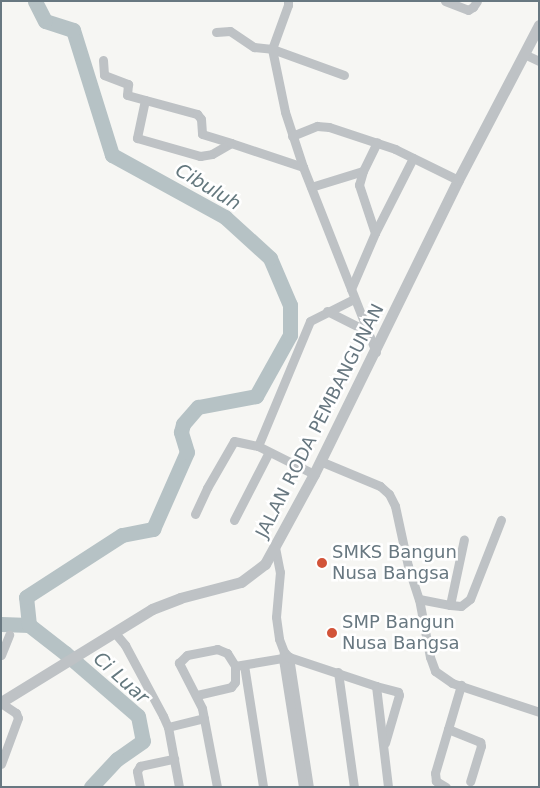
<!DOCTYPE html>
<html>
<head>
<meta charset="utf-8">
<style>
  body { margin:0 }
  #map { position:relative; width:540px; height:788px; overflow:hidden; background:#f6f6f3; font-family:"DejaVu Sans",sans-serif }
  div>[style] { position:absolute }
  .river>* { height:15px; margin:-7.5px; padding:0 7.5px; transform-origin:7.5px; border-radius:7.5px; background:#b6c2c5 }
  .minor>* { height:9px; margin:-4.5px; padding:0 4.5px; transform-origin:4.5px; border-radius:4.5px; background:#bec2c5 }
  .tertiary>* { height:11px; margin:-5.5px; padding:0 5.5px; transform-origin:5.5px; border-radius:5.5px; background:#bec2c5 }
  .dots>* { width:14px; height:14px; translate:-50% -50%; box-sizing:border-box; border:2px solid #fff; border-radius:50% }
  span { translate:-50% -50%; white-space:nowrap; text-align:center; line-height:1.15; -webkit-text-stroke:5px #fff; paint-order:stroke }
  .street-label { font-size:18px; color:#687881 }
  .poi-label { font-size:18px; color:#687881 }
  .left { translate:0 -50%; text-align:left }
  .water-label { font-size:19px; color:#64787e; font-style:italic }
  .frame { position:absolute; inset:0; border:2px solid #687881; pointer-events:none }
</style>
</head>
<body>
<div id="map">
  <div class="river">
    <div style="left:1px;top:624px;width:28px;rotate:2deg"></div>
    <div style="left:29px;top:625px;width:46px;rotate:37.9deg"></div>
    <div style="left:65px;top:653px;width:96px;rotate:40.8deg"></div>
    <div style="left:138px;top:716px;width:25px;rotate:79deg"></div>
    <div style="left:143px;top:741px;width:32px;rotate:145deg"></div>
    <div style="left:117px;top:759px;width:38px;rotate:133deg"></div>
    <div style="left:29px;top:625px;width:28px;rotate:-96deg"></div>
    <div style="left:26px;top:597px;width:114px;rotate:-32.9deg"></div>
    <div style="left:122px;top:535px;width:32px;rotate:-11deg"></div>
    <div style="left:153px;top:529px;width:84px;rotate:-66.2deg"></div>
    <div style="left:187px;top:452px;width:21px;rotate:-107deg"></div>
    <div style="left:181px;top:432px;width:8px;rotate:-76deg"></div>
    <div style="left:183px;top:424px;width:23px;rotate:-49deg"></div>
    <div style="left:198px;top:407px;width:59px;rotate:-10.7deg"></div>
    <div style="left:256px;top:396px;width:70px;rotate:-60.9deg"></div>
    <div style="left:290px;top:335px;width:30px;rotate:-90deg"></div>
    <div style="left:290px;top:305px;width:51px;rotate:-113.1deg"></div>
    <div style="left:270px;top:258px;width:61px;rotate:-137.7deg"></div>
    <div style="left:225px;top:217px;width:129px;rotate:-151.2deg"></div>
    <div style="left:112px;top:155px;width:131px;rotate:-107.3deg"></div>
    <div style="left:73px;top:30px;width:29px;rotate:-162deg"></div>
    <div style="left:45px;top:21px;width:22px;rotate:-117deg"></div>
  </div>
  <div class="minor">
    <div style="left:445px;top:1px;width:25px;rotate:21deg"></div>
    <div style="left:468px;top:10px;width:6px;rotate:-31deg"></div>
    <div style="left:473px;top:7px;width:7px;rotate:-56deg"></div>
    <div style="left:216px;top:32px;width:14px;rotate:-4deg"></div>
    <div style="left:230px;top:31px;width:29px;rotate:34deg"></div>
    <div style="left:254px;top:47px;width:18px;rotate:6deg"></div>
    <div style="left:272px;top:49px;width:47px;rotate:-70deg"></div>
    <div style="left:288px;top:5px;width:4px;rotate:-90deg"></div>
    <div style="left:524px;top:54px;width:17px;rotate:25deg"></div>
    <div style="left:103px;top:60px;width:15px;rotate:86deg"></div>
    <div style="left:104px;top:75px;width:26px;rotate:21deg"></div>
    <div style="left:128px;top:84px;width:11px;rotate:95deg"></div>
    <div style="left:127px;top:95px;width:73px;rotate:15.2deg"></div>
    <div style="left:197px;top:114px;width:6px;rotate:51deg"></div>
    <div style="left:201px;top:119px;width:15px;rotate:86deg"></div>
    <div style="left:202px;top:134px;width:30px;rotate:17deg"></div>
    <div style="left:344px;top:75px;width:77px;rotate:-160.1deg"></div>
    <div style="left:272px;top:49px;width:64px;rotate:78.3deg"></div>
    <div style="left:285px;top:112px;width:58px;rotate:71.9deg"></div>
    <div style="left:303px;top:167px;width:199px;rotate:68.5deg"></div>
    <div style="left:145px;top:100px;width:39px;rotate:102deg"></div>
    <div style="left:137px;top:138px;width:66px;rotate:15.9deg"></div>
    <div style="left:200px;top:156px;width:12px;rotate:-9deg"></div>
    <div style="left:212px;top:154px;width:22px;rotate:-30deg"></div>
    <div style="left:231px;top:143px;width:76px;rotate:18.4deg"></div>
    <div style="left:292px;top:136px;width:27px;rotate:-22deg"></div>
    <div style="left:317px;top:126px;width:12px;rotate:5deg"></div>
    <div style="left:329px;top:127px;width:70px;rotate:18.4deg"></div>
    <div style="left:395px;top:149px;width:70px;rotate:26.2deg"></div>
    <div style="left:311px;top:187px;width:54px;rotate:-17.1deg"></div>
    <div style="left:375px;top:233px;width:51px;rotate:-108.4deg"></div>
    <div style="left:359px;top:185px;width:15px;rotate:-74deg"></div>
    <div style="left:363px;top:171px;width:32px;rotate:-64deg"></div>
    <div style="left:351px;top:289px;width:61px;rotate:-66.8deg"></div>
    <div style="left:375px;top:233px;width:84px;rotate:-63.1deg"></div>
    <div style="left:327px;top:311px;width:45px;rotate:26.6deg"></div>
    <div style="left:258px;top:446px;width:135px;rotate:-67.4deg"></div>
    <div style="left:310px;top:321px;width:49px;rotate:-26.6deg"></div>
    <div style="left:320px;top:461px;width:65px;rotate:22.6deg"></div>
    <div style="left:380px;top:486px;width:12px;rotate:42deg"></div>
    <div style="left:389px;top:494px;width:13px;rotate:63deg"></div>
    <div style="left:395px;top:506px;width:61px;rotate:77.8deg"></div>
    <div style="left:408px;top:566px;width:35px;rotate:72deg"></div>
    <div style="left:419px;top:599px;width:59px;rotate:79.3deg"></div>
    <div style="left:430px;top:657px;width:15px;rotate:70deg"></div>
    <div style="left:435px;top:671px;width:21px;rotate:35deg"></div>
    <div style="left:452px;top:683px;width:92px;rotate:18.4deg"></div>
    <div style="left:195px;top:514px;width:29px;rotate:-65deg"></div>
    <div style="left:207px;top:488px;width:54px;rotate:-60.1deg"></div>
    <div style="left:234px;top:441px;width:25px;rotate:12deg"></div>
    <div style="left:258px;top:446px;width:63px;rotate:26.6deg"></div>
    <div style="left:234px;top:520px;width:76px;rotate:-62.8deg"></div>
    <div style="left:275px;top:547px;width:25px;rotate:79deg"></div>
    <div style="left:280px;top:572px;width:45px;rotate:95.1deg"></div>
    <div style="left:276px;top:617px;width:22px;rotate:82deg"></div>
    <div style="left:279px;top:639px;width:14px;rotate:69deg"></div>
    <div style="left:284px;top:652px;width:7px;rotate:45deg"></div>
    <div style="left:289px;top:657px;width:132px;rotate:81.3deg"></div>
    <div style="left:419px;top:599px;width:32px;rotate:11deg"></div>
    <div style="left:450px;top:605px;width:67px;rotate:-78deg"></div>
    <div style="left:450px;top:605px;width:11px;rotate:5deg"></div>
    <div style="left:461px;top:606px;width:11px;rotate:-38deg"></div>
    <div style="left:470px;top:599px;width:85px;rotate:-68.6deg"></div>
    <div style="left:115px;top:633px;width:16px;rotate:50deg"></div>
    <div style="left:125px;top:645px;width:81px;rotate:61.8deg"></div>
    <div style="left:163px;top:716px;width:12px;rotate:66deg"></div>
    <div style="left:168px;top:727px;width:61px;rotate:79.6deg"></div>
    <div style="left:284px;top:652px;width:7px;rotate:98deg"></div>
    <div style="left:283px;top:659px;width:130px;rotate:81.1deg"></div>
    <div style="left:1px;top:655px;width:22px;rotate:-68deg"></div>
    <div style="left:244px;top:665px;width:123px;rotate:81.1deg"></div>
    <div style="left:338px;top:672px;width:116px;rotate:82.1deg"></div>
    <div style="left:376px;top:686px;width:23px;rotate:15deg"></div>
    <div style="left:398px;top:692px;width:3px;rotate:72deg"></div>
    <div style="left:399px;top:695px;width:50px;rotate:106.3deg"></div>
    <div style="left:197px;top:695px;width:35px;rotate:-13deg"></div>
    <div style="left:231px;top:687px;width:6px;rotate:-51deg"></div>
    <div style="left:235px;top:682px;width:16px;rotate:-90deg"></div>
    <div style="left:1px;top:703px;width:18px;rotate:34deg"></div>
    <div style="left:16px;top:713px;width:5px;rotate:68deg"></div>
    <div style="left:18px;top:718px;width:49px;rotate:110.3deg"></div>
    <div style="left:168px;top:727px;width:37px;rotate:-14deg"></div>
    <div style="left:448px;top:729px;width:35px;rotate:22deg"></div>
    <div style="left:480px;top:742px;width:4px;rotate:76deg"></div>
    <div style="left:481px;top:746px;width:37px;rotate:107deg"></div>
    <div style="left:140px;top:787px;width:16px;rotate:-101deg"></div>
    <div style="left:137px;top:771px;width:6px;rotate:-59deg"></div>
    <div style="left:140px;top:766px;width:35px;rotate:-12deg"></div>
    <div style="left:217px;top:787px;width:80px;rotate:-100.8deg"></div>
    <div style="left:202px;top:708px;width:51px;rotate:-117.1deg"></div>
    <div style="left:179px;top:663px;width:11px;rotate:-45deg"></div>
    <div style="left:187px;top:655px;width:31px;rotate:-11deg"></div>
    <div style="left:217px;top:649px;width:11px;rotate:22deg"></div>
    <div style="left:227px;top:653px;width:15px;rotate:58deg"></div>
    <div style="left:235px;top:666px;width:55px;rotate:-9.5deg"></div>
    <div style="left:289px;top:657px;width:92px;rotate:18.4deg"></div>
    <div style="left:376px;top:686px;width:102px;rotate:83.2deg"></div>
    <div style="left:446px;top:787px;width:12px;rotate:-149deg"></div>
    <div style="left:436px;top:781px;width:8px;rotate:-97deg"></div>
    <div style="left:435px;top:773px;width:92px;rotate:-73.5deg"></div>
  </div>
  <div class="tertiary">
    <div style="left:1px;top:702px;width:177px;rotate:-31.6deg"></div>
    <div style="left:152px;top:609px;width:30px;rotate:-21deg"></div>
    <div style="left:180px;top:598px;width:63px;rotate:-14.7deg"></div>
    <div style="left:241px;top:582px;width:30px;rotate:-37deg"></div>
    <div style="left:265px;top:564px;width:102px;rotate:-61.4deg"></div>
    <div style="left:314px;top:474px;width:327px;rotate:-63.9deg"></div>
    <div style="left:458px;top:180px;width:175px;rotate:-62.4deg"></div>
  </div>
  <div class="dots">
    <div style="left:322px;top:563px;background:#d25338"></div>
    <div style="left:332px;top:633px;background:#d25338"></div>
  </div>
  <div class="street-label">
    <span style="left:320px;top:421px;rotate:-63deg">JALAN RODA PEMBANGUNAN</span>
  </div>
  <div class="poi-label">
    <span class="left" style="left:332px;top:563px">SMKS Bangun<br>Nusa Bangsa</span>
    <span class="left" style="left:342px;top:633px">SMP Bangun<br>Nusa Bangsa</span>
  </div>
  <div class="water-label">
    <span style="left:208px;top:187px;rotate:31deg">Cibuluh</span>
    <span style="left:121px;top:678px;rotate:42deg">Ci Luar</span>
  </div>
  <div class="frame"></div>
</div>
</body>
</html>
